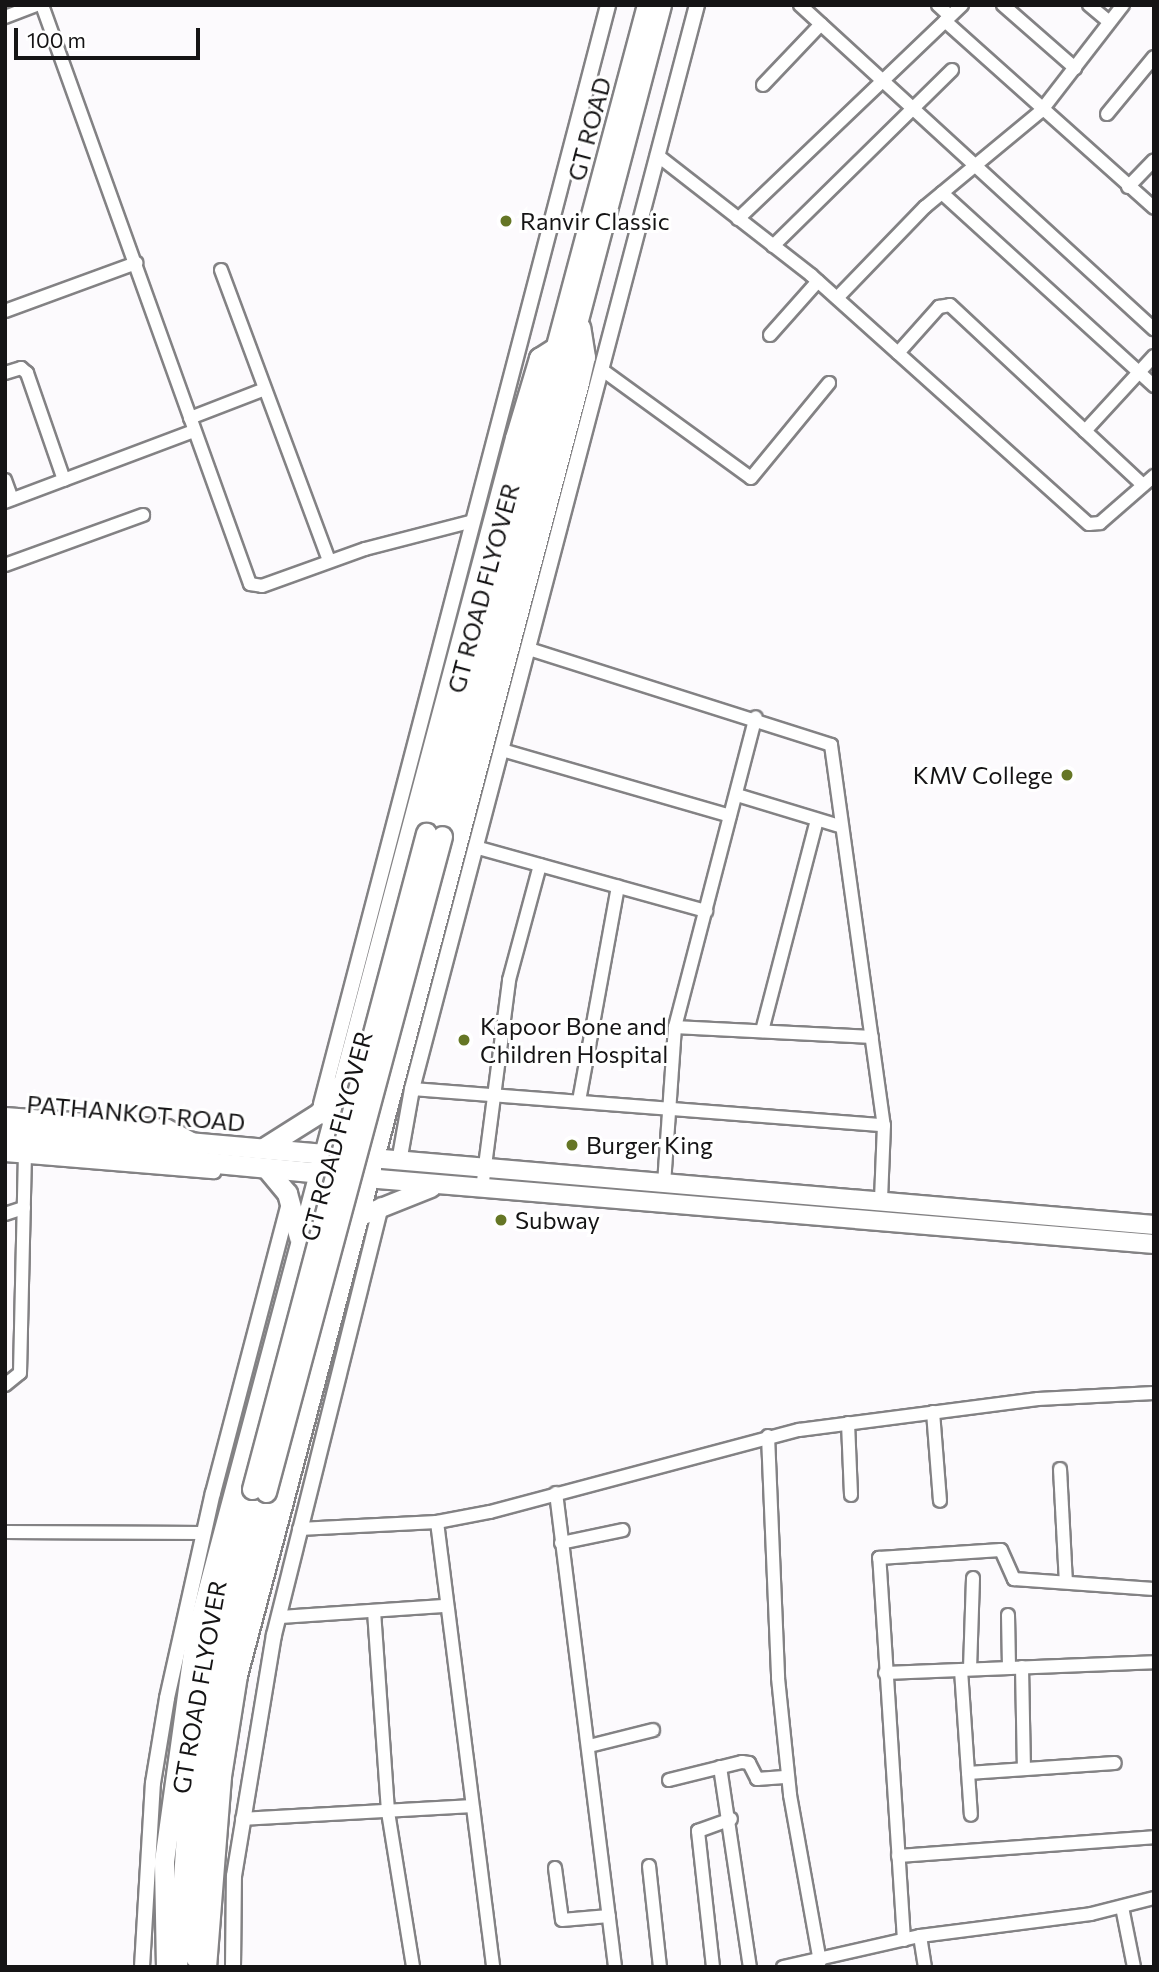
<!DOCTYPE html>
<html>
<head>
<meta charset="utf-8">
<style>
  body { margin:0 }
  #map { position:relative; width:1159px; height:1972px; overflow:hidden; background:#fcfafd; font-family:Commissioner,sans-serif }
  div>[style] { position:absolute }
  .roads { filter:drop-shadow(2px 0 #838284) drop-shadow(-2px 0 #838284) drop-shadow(0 2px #838284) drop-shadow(0 -2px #838284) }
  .minor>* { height:12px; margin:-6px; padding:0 6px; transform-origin:6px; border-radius:6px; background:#fff }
  .tertiary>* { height:14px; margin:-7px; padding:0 7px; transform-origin:7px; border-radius:7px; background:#fff }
  .secondary>* { height:18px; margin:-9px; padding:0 9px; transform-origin:9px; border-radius:9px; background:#fff }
  .trunk>* { height:19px; margin:-9.5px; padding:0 9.5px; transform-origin:9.5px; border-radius:9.5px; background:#fff }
  .bridges { filter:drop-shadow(2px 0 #838284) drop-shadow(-2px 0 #838284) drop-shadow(0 2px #838284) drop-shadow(0 -2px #838284) }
  .trunk-bridge>* { height:19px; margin:-9.5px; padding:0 9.5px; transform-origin:9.5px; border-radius:9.5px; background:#fff }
  .dots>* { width:19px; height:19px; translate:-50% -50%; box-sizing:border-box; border:4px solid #fff; border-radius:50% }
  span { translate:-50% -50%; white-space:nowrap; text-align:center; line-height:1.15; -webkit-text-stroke:6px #fff; paint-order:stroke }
  .street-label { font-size:24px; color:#151415 }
  .poi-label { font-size:24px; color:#151415 }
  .left { translate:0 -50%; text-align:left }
  .right { translate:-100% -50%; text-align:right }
  .frame { position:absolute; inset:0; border:7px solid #151415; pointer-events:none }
  .scale { position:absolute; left:14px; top:28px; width:186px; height:32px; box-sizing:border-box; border:4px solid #151415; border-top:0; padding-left:9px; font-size:21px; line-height:24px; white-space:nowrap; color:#151415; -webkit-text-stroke:5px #fff; paint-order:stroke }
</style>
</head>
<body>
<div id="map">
  <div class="roads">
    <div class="minor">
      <div style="left:42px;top:5px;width:615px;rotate:70.24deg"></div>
      <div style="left:250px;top:584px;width:12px;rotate:9deg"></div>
      <div style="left:262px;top:586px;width:109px;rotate:-19.8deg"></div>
      <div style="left:365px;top:549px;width:112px;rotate:-14.5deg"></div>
      <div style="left:800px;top:5px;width:480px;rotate:42.5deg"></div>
      <div style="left:938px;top:5px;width:16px;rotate:43deg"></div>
      <div style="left:1003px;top:5px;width:96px;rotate:41.2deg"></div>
      <div style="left:1089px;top:5px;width:26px;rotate:40deg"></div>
      <div style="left:5px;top:17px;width:34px;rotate:-21deg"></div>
      <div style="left:945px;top:21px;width:280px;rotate:41.8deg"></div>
      <div style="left:763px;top:85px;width:84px;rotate:-46.4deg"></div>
      <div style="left:1107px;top:114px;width:74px;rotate:-50.5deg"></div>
      <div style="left:657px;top:155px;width:195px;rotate:37.9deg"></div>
      <div style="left:811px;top:275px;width:373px;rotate:41.9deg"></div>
      <div style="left:1089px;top:524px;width:11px;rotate:-5deg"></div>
      <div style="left:1100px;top:523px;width:72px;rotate:-41deg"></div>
      <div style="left:1128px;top:187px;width:37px;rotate:-46deg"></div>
      <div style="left:942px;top:193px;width:287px;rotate:42.3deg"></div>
      <div style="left:738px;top:219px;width:310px;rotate:-43.7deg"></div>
      <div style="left:773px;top:246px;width:251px;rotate:-44.5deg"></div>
      <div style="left:221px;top:270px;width:310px;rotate:69.6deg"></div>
      <div style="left:837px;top:298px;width:127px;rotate:-46deg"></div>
      <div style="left:925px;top:207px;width:151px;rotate:-39.6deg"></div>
      <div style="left:1041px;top:111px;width:134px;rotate:-52.3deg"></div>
      <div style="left:5px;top:311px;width:140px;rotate:-20.1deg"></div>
      <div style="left:770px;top:335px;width:72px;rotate:-48.4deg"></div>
      <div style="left:898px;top:353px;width:62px;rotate:-48.3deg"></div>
      <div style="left:939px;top:307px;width:11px;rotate:-10deg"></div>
      <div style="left:950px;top:305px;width:264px;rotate:43deg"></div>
      <div style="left:601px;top:369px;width:185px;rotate:36deg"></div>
      <div style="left:751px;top:478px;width:123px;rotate:-50.6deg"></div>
      <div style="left:5px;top:373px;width:17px;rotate:-17deg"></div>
      <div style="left:21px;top:368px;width:8px;rotate:40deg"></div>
      <div style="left:27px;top:373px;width:113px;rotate:70.9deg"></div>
      <div style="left:190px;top:418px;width:80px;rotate:-21.1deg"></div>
      <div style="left:1085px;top:431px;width:102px;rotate:-47.4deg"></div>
      <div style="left:5px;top:480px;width:20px;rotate:70deg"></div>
      <div style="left:5px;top:502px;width:202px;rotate:-20.6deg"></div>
      <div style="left:5px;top:565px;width:147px;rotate:-19.9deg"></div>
      <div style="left:529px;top:649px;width:317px;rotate:17.6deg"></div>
      <div style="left:831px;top:745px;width:384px;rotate:82.1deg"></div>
      <div style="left:884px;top:1125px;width:76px;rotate:92.3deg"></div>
      <div style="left:502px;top:750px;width:237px;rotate:16.1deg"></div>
      <div style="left:737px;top:795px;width:107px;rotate:16.9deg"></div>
      <div style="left:475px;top:847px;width:240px;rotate:15.5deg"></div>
      <div style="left:675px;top:1027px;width:197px;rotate:2.9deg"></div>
      <div style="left:762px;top:1031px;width:218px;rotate:-75.4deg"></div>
      <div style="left:412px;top:1089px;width:473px;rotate:4.4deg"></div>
      <div style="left:579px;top:1101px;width:218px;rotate:-79.7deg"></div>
      <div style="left:5px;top:1114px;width:163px;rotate:4.2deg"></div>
      <div style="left:168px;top:1126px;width:32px;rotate:28deg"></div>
      <div style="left:5px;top:1155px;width:210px;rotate:4.7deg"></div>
      <div style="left:664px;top:1184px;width:157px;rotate:-86deg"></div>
      <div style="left:675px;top:1027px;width:320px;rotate:-75.4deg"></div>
      <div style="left:482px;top:1189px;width:211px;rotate:-82.6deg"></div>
      <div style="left:509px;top:980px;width:119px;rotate:-74.9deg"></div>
      <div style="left:5px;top:1214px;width:20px;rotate:-18deg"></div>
      <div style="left:5px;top:1385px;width:19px;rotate:-39deg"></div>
      <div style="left:20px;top:1373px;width:216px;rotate:-88.7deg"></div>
      <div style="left:933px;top:1412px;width:89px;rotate:85.5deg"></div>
      <div style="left:848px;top:1423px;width:72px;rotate:87.6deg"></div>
      <div style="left:768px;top:1436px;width:242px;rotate:87.6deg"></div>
      <div style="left:778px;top:1678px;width:118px;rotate:84.1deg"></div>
      <div style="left:790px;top:1795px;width:169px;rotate:79.8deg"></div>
      <div style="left:1060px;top:1469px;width:113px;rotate:87deg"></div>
      <div style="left:556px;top:1493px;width:478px;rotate:82.9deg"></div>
      <div style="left:437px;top:1522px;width:449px;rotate:82.8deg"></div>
      <div style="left:299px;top:1529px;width:138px;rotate:-2.9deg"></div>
      <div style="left:437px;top:1522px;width:54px;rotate:-10.7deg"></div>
      <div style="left:490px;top:1512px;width:320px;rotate:-14.9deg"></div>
      <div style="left:799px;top:1430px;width:241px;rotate:-7.4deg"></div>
      <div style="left:1038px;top:1399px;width:116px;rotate:-3deg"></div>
      <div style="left:5px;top:1532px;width:199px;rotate:0.3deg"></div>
      <div style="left:561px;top:1543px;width:63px;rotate:-11.8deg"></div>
      <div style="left:374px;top:1611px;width:201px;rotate:86deg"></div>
      <div style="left:388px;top:1812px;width:157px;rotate:80.8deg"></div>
      <div style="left:1008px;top:1615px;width:53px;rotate:88.9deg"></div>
      <div style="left:279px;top:1617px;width:166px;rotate:-3.8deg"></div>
      <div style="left:1022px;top:1667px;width:102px;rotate:88.9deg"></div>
      <div style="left:970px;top:1669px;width:91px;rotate:-88.1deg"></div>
      <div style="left:961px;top:1670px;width:145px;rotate:86.1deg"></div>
      <div style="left:885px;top:1673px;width:269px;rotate:-2.3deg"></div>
      <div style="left:589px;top:1746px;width:66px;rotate:-14deg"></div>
      <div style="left:720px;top:1767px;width:202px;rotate:81.5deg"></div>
      <div style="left:968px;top:1773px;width:147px;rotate:-3.9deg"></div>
      <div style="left:669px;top:1780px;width:75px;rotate:-13.9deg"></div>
      <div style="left:742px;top:1762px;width:7px;rotate:8deg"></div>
      <div style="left:749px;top:1763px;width:18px;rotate:63deg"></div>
      <div style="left:757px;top:1779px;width:31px;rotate:-4deg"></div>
      <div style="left:242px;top:1819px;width:230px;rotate:-3.2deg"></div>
      <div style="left:898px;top:1856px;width:257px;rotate:-4.2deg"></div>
      <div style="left:649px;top:1866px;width:102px;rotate:83.8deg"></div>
      <div style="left:555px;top:1868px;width:52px;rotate:82.3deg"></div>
      <div style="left:562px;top:1920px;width:47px;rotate:-4.9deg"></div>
      <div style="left:1122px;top:1907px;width:61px;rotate:78.7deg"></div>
      <div style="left:920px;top:1936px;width:31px;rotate:81deg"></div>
      <div style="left:904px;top:1940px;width:383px;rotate:-93.7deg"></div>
      <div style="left:879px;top:1558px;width:122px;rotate:-3.8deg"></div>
      <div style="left:1001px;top:1550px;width:32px;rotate:66deg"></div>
      <div style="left:1014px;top:1579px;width:140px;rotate:4.1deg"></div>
      <div style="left:713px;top:1967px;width:137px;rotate:-96.3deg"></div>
      <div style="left:698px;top:1831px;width:35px;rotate:-20deg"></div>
      <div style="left:783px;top:1967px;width:140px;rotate:-12.8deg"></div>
      <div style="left:920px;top:1936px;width:172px;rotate:-7.3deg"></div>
      <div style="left:1091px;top:1914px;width:65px;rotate:-14.3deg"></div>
    </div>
    <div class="tertiary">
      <div style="left:321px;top:1104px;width:1136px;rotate:-75.36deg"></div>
      <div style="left:399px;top:1162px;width:74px;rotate:-79.9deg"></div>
      <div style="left:412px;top:1089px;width:1121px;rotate:-75.27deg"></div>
      <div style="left:142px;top:1967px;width:184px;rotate:-86.6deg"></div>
      <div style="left:153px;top:1783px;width:86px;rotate:-80.6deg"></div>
      <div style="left:167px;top:1698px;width:210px;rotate:-77.4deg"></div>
      <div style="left:213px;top:1493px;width:299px;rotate:-75.3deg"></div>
      <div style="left:233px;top:1967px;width:91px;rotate:-89.4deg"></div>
      <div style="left:234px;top:1876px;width:244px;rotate:-80.6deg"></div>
      <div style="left:274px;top:1635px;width:443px;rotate:-76deg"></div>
    </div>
    <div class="secondary">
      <div style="left:371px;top:1158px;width:786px;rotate:4.89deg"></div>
      <div style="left:366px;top:1178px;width:791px;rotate:4.79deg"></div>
      <div style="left:356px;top:1218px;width:81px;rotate:-21.8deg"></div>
    </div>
    <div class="trunk">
      <div style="left:426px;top:833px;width:857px;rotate:-75.06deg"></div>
      <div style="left:442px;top:836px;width:859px;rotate:-75.24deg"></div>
      <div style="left:5px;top:1126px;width:332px;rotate:5deg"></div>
      <div style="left:5px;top:1143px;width:326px;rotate:5.4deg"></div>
      <div style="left:265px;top:1147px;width:64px;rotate:-32.2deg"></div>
      <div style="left:319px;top:1113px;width:32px;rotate:-55deg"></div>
      <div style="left:266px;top:1168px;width:33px;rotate:50deg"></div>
      <div style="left:287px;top:1193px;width:46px;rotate:74.7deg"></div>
      <div style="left:195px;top:1957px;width:86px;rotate:-89.3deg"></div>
      <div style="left:196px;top:1871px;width:100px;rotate:-84.2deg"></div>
      <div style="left:206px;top:1772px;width:101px;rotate:-80.9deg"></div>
      <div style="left:222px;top:1672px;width:185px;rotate:-76.3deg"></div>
      <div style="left:166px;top:1967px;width:106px;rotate:-91.1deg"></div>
      <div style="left:164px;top:1861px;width:225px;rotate:-82.1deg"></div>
      <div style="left:195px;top:1638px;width:1242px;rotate:-75.07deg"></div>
      <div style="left:515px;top:438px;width:84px;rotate:-73.3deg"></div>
      <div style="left:539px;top:358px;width:20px;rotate:-33deg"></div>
      <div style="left:177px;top:1967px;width:193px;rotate:-86.1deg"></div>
      <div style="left:190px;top:1774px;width:101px;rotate:-81.5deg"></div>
      <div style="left:205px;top:1674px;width:191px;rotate:-75.7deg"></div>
      <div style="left:206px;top:1967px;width:192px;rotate:-85.5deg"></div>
      <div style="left:221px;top:1776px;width:102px;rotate:-81deg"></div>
      <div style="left:237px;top:1675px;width:1337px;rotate:-75.18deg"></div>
      <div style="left:579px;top:382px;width:26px;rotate:-77deg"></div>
      <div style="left:585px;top:357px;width:30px;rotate:-99deg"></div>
    </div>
  </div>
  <div class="bridges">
    <div class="trunk-bridge">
      <div style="left:252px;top:1489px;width:679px;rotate:-75.14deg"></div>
      <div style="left:266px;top:1492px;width:679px;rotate:-74.98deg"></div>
    </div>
  </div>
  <div class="dots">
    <div style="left:506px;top:221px;background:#657625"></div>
    <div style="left:1067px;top:775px;background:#657625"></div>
    <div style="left:464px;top:1040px;background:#657625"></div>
    <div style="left:572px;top:1145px;background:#657625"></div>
    <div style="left:501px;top:1220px;background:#657625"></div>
  </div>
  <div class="street-label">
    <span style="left:589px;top:129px;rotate:-75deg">GT ROAD</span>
    <span style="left:483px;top:588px;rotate:-75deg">GT ROAD FLYOVER</span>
    <span style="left:136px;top:1113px;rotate:5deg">PATHANKOT ROAD</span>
    <span style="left:336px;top:1136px;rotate:-75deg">GT ROAD FLYOVER</span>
    <span style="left:199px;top:1687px;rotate:-80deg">GT ROAD FLYOVER</span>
  </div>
  <div class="poi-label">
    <span class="left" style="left:520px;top:221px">Ranvir Classic</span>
    <span class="right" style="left:1053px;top:775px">KMV College</span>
    <span class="left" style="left:480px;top:1040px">Kapoor Bone and<br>Children Hospital</span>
    <span class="left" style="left:586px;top:1145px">Burger King</span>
    <span class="left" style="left:515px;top:1220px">Subway</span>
  </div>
  <div class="frame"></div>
  <div class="scale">100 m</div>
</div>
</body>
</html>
